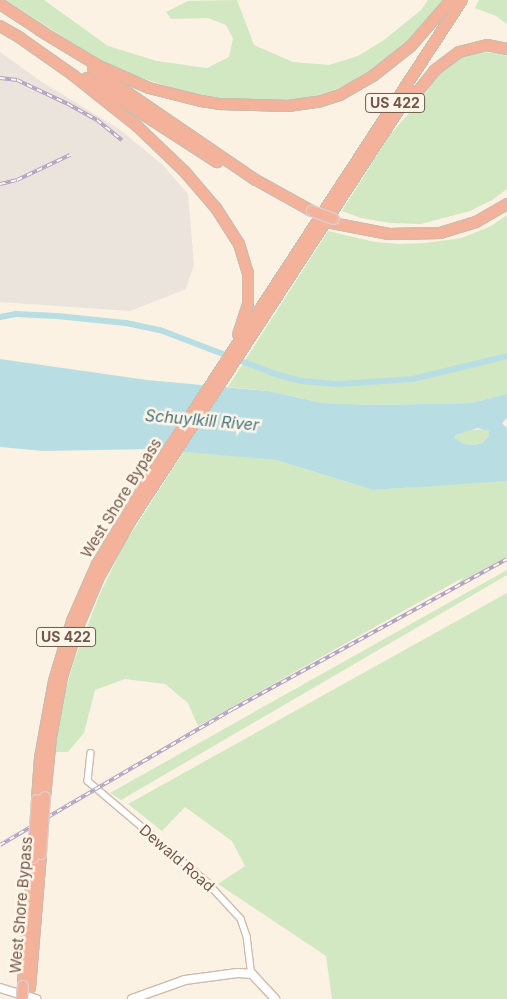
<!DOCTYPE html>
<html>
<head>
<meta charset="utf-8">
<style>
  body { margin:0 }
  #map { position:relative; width:507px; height:999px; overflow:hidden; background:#fbf2e3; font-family:Inter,sans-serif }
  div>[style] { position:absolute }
  .industrial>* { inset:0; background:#ebe4dd }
  .green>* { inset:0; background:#d1e8c2 }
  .water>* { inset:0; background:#b8dee4 }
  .canal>* { height:6px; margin:-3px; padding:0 3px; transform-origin:3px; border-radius:3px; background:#b8dee4 }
  .roads { filter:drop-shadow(1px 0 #cebcad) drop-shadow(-1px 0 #cebcad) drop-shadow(0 1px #cebcad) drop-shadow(0 -1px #cebcad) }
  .street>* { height:5.5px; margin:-2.75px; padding:0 2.75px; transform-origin:2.75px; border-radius:2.75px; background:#fff }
  .secondary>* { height:8px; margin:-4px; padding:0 4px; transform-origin:4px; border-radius:4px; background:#fff }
  .highway>* { height:10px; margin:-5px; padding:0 5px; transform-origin:5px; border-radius:5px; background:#f4b29b }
  .rail>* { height:4px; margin-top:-2px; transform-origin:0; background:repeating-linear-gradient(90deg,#fff6e9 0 5.5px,#b4a2c4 0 11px); box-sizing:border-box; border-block:1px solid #b4a2c4 }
  .bridges { filter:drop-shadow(1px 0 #d8d0cc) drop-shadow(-1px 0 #d8d0cc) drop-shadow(0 1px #d8d0cc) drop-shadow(0 -1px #d8d0cc) }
  .highway-bridge>* { height:10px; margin:-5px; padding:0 5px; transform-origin:5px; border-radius:5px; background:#f4b29b }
  span { translate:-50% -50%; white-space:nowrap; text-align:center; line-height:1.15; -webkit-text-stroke:5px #fff6e9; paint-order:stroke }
  .shield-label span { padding:1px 4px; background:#fff6e9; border:1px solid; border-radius:4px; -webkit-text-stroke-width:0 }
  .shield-label { font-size:14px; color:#72584a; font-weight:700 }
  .street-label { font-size:15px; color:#72584a }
  .water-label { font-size:16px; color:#41747f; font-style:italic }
</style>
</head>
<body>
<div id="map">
  <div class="industrial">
    <div style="clip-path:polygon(0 52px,42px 82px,119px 129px,163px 165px,188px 194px,194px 265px,186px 289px,130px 311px,0 302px)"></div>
  </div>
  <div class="green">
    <div style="clip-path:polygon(6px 0,44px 0,108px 46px,157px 61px,207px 68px,229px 57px,233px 38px,226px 25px,208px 18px,171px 19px,166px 12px,188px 1px,237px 0,254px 45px,293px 62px,329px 65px,358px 56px,384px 40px,421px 10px,428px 0,446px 0,395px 54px,362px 77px,332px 91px,300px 100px,268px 100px,222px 98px,186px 92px,129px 74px,101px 61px)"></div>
    <div style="clip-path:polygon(479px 0,507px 0,507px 24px,496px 16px,475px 8px)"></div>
    <div style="clip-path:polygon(477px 52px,500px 53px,507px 56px,507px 189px,492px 200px,470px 211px,421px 224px,390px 223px,361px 218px,342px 211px,389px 136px,424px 96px,440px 72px,460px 57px)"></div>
    <div style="clip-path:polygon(507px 215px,507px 394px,471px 403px,374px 405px,323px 403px,268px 391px,228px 387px,328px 231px,375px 242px,400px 244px,425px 243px,462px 238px,491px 226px)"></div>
    <div style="clip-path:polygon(485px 429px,489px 431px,489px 436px,482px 443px,474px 445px,464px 444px,455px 438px,456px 435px,471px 430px)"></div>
    <div style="clip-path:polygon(184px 451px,276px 460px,373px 490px,415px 487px,507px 453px,507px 559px,451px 590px,464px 577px,198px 726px,188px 703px,165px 684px,125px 679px,95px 690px,84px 733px,68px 752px,55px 752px,61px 707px,74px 661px,99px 596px,122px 548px)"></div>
    <div style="clip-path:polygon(507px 570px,507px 575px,121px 800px,110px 793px)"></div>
    <div style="clip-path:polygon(507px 593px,507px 999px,332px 999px,326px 956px,218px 884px,245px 866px,232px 841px,185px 807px,162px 831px,128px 804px)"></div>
  </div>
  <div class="water">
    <div style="clip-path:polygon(evenodd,0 359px,147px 380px,268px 391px,323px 403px,374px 405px,471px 403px,507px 394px,507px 418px,502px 423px,507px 428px,507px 481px,373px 490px,276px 460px,153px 449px,43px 451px,0 447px,0 359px,478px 428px,489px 431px,489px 436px,482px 443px,474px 445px,464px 444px,455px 438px,456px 435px,478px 428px)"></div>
  </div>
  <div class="canal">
    <div style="left:0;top:317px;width:16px;rotate:-11deg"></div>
    <div style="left:16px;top:314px;width:41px;rotate:2.8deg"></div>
    <div style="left:57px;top:316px;width:69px;rotate:5.8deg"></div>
    <div style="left:126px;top:323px;width:35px;rotate:12deg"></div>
    <div style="left:160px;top:330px;width:123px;rotate:20.9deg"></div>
    <div style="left:275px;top:374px;width:28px;rotate:15deg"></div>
    <div style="left:302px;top:381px;width:38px;rotate:5deg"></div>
    <div style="left:340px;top:384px;width:73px;rotate:-3.9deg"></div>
    <div style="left:413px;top:379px;width:97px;rotate:-13.7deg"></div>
  </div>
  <div class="roads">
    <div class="street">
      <div style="left:91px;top:753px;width:28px;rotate:96deg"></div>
      <div style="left:88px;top:781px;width:156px;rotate:40.3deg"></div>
      <div style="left:207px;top:882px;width:50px;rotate:47.4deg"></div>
      <div style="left:241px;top:919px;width:18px;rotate:71deg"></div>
      <div style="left:247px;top:936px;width:38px;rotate:83deg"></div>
    </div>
    <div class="secondary">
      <div style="left:0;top:988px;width:38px;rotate:17deg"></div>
      <div style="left:132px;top:999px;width:56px;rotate:-19.7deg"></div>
      <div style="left:185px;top:980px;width:53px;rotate:-7.5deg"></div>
      <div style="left:238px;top:973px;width:14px;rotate:4deg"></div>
      <div style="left:252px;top:974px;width:34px;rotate:47deg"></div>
    </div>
    <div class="highway">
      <div style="left:0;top:4px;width:51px;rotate:33.1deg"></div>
      <div style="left:0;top:26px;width:24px;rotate:30deg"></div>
      <div style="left:39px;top:30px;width:68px;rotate:31.1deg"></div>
      <div style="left:97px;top:65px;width:57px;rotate:23.9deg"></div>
      <div style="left:149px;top:88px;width:54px;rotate:14deg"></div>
      <div style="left:201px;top:101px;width:20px;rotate:9deg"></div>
      <div style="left:221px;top:104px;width:67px;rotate:1.7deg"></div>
      <div style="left:288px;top:106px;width:30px;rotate:-8deg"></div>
      <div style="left:318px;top:102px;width:23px;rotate:-18deg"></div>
      <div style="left:340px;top:95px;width:38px;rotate:-30deg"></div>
      <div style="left:373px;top:76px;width:48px;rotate:-38.3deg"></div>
      <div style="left:411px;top:46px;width:61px;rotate:-49deg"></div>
      <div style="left:16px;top:35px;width:70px;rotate:35.1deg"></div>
      <div style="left:73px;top:75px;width:82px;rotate:38.6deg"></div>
      <div style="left:137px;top:126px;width:66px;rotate:43.8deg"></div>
      <div style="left:185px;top:172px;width:48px;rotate:49.3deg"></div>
      <div style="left:216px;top:208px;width:43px;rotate:57.4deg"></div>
      <div style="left:239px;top:244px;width:30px;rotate:73deg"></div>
      <div style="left:248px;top:273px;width:31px;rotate:90deg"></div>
      <div style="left:248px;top:304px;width:32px;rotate:108deg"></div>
      <div style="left:93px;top:69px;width:197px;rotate:34.3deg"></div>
      <div style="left:256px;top:180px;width:64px;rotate:29deg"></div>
      <div style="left:87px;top:78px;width:155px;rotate:32.9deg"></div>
      <div style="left:411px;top:100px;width:38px;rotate:-51deg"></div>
      <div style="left:435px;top:70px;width:30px;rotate:-37deg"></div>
      <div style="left:459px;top:52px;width:29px;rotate:-14deg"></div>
      <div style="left:487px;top:45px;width:20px;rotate:11deg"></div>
      <div style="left:332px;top:223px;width:58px;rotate:10.9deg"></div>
      <div style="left:389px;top:234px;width:51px;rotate:-1.1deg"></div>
      <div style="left:440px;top:233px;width:38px;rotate:-17deg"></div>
      <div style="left:476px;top:222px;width:36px;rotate:-30deg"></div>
      <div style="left:45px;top:797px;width:60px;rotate:-84.3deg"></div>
      <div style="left:51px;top:737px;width:61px;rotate:-79.6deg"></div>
      <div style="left:62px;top:677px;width:50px;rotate:-72.6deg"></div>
      <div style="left:77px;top:629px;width:56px;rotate:-67.1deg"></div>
      <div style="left:99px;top:577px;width:65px;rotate:-60.7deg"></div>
      <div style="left:131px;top:520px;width:512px;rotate:-56.87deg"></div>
      <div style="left:37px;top:800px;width:42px;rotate:-85.9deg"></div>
      <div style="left:40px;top:758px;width:78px;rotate:-79.7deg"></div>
      <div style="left:54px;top:681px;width:63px;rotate:-73.3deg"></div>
      <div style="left:72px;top:621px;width:62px;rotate:-66.3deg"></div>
      <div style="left:97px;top:564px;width:87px;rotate:-58.7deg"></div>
      <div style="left:142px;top:490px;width:585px;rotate:-56.85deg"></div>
      <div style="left:23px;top:984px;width:126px;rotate:-85.5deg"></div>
      <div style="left:30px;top:988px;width:134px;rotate:-85.3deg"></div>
    </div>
  </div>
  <div class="rail">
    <div style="left:0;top:78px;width:17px;rotate:7deg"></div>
    <div style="left:17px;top:80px;width:56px;rotate:25.2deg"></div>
    <div style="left:68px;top:104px;width:33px;rotate:29deg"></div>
    <div style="left:97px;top:120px;width:32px;rotate:39deg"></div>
    <div style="left:0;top:184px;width:17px;rotate:-13deg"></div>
    <div style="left:17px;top:180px;width:59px;rotate:-25.3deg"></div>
    <div style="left:0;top:845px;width:270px;rotate:-30.3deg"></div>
    <div style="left:233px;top:709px;width:312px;rotate:-28.7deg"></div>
  </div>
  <div class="bridges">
    <div class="highway-bridge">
      <div style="left:312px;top:211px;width:23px;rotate:20deg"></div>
      <div style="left:41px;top:854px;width:57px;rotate:-86deg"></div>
      <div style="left:33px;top:858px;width:58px;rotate:-86.1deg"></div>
      <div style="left:22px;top:999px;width:13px;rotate:-86deg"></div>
    </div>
  </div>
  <div class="shield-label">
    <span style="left:395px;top:103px">US 422</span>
    <span style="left:66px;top:637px">US 422</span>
  </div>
  <div class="street-label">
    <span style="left:121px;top:498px;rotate:-58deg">West Shore Bypass</span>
    <span style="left:177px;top:858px;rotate:41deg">Dewald Road</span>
    <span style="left:21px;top:905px;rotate:-85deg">West Shore Bypass</span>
  </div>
  <div class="water-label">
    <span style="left:202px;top:420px;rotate:5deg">Schuylkill River</span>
  </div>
</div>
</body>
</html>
